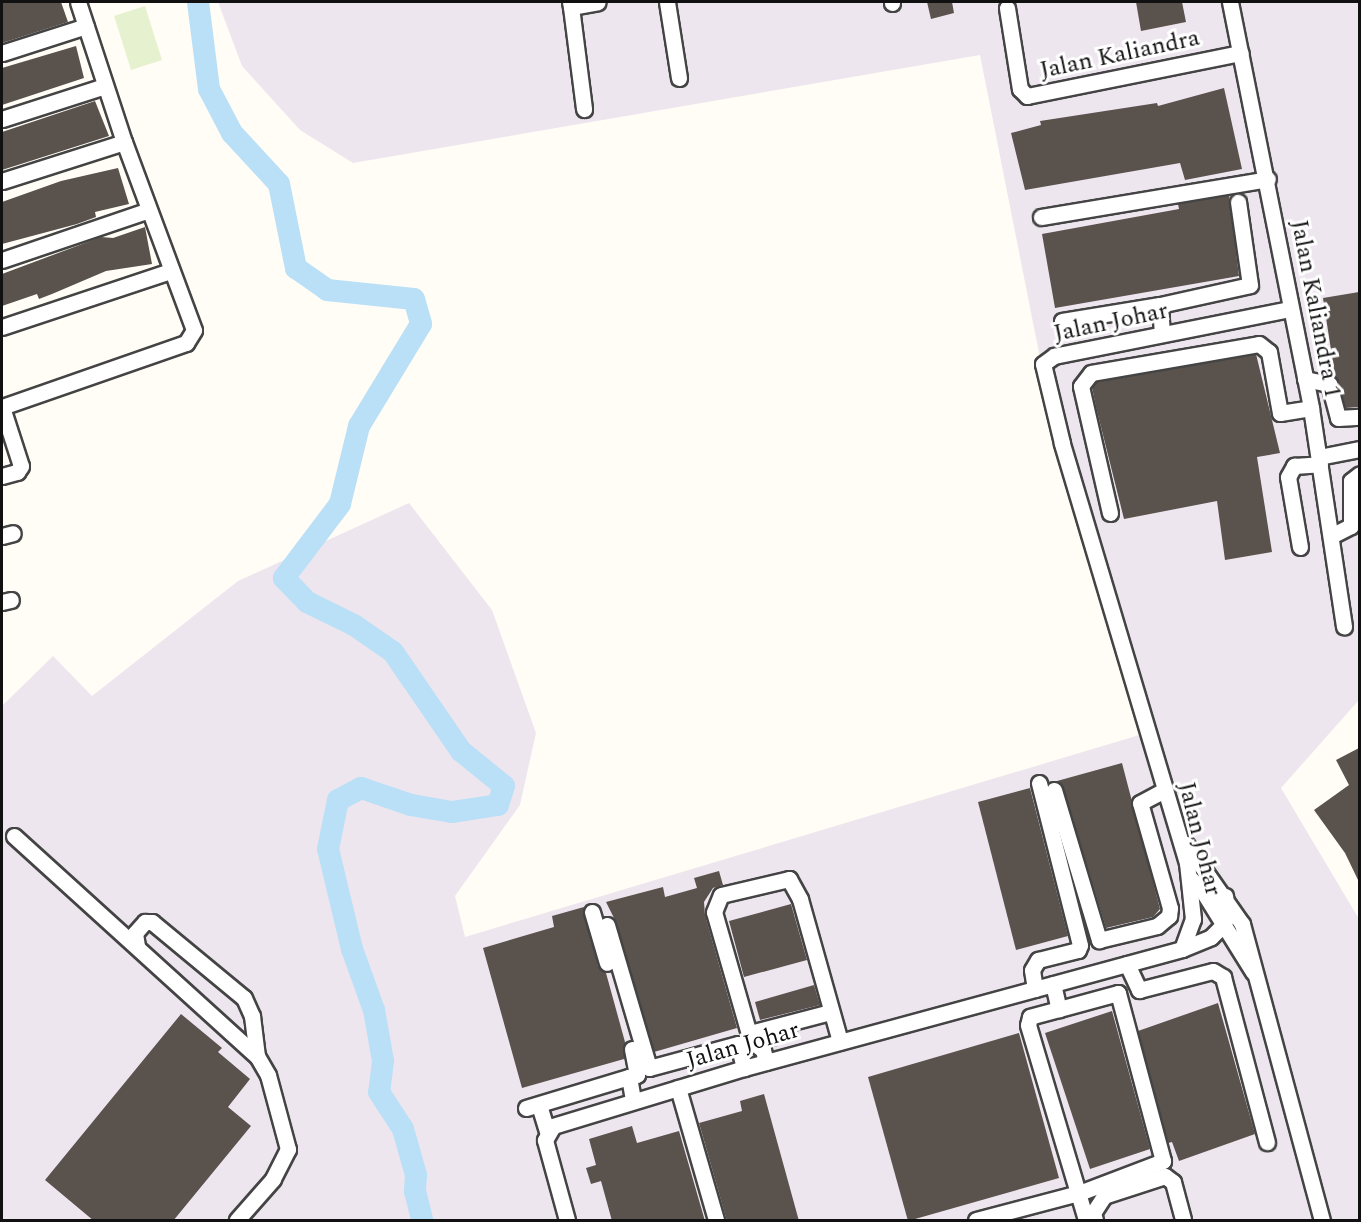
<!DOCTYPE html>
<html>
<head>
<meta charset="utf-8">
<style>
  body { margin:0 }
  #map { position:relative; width:1361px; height:1222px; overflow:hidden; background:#fffdf5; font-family:Spectral,serif }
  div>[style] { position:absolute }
  .industrial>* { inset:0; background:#eee6ef }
  .pitch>* { inset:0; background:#e6f2cf }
  .river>* { height:22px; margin:-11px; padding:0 11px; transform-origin:11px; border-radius:11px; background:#b9e0f7 }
  .building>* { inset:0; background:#5a524d }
  .roads { filter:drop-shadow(2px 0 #444) drop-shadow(-2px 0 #444) drop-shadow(0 2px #444) drop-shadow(0 -2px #444) }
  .minor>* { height:15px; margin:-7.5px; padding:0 7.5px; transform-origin:7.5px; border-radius:7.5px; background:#fff }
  span { translate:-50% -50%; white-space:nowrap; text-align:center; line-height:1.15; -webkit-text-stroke:6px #fff; paint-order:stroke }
  .street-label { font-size:24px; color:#111 }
  .frame { position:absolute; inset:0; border:3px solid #111; pointer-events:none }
</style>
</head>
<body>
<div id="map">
  <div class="industrial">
    <div style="clip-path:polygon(218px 2px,1359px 2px,1359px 700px,1281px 788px,1359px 919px,1359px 1220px,2px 1220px,2px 706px,53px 656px,92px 696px,238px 581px,409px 503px,492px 610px,536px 733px,520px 805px,455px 896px,465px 937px,1146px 733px,1059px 454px,980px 55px,353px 163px,300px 130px,242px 66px)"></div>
  </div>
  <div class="pitch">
    <div style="clip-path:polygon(145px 6px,162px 60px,131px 70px,114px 16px)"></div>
  </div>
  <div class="river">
    <div style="left:198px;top:2px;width:88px;rotate:82.8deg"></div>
    <div style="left:209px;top:89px;width:50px;rotate:62.4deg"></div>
    <div style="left:232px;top:133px;width:69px;rotate:47.3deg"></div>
    <div style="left:279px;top:184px;width:86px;rotate:78.6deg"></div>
    <div style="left:296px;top:268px;width:38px;rotate:35deg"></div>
    <div style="left:327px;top:290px;width:87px;rotate:5.9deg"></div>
    <div style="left:414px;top:299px;width:26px;rotate:74deg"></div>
    <div style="left:421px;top:324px;width:119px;rotate:121.3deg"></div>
    <div style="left:359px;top:426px;width:80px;rotate:103.7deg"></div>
    <div style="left:340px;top:504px;width:93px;rotate:127.1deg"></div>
    <div style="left:284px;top:578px;width:33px;rotate:46deg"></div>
    <div style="left:307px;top:602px;width:52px;rotate:26.1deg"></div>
    <div style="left:354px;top:625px;width:47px;rotate:34.7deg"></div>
    <div style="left:393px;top:652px;width:120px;rotate:55.5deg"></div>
    <div style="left:461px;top:751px;width:55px;rotate:39.1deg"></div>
    <div style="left:504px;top:786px;width:20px;rotate:108deg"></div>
    <div style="left:498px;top:805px;width:47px;rotate:171.3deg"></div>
    <div style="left:452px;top:812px;width:42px;rotate:-170.3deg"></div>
    <div style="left:411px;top:805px;width:53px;rotate:-161.2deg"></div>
    <div style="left:361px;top:788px;width:26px;rotate:152deg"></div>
    <div style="left:338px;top:800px;width:50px;rotate:101.5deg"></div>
    <div style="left:328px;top:849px;width:103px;rotate:76.5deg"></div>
    <div style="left:352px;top:949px;width:65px;rotate:70.2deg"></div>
    <div style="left:374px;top:1010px;width:52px;rotate:80deg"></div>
    <div style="left:383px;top:1061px;width:31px;rotate:97deg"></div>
    <div style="left:379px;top:1092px;width:44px;rotate:57deg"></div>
    <div style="left:403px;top:1129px;width:48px;rotate:74.2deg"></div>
    <div style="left:416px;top:1175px;width:16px;rotate:94deg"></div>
    <div style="left:415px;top:1191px;width:30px;rotate:76deg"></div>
  </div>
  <div class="building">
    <div style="clip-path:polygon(2px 2px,61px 2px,68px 22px,2px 43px)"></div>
    <div style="clip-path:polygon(927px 2px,952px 2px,954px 13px,931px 19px)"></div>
    <div style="clip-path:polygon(1136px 2px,1182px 2px,1186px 22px,1141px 31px)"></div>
    <div style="clip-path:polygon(76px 46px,84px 78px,2px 105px,2px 68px)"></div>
    <div style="clip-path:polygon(1224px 88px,1242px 169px,1185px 180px,1180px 163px,1025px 190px,1011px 133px,1041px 125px,1040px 121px,1157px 103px,1158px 106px)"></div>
    <div style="clip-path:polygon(95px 101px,109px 136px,2px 170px,2px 132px)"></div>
    <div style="clip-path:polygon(118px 168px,129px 204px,95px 212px,96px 217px,77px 224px,2px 244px,2px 202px,61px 181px)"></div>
    <div style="clip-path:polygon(1229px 195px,1239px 276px,1055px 308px,1042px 234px,1179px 209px,1178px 204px)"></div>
    <div style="clip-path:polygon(145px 227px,152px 264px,106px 271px,52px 294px,39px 299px,37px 294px,2px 306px,2px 274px,101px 237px,113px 238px)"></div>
    <div style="clip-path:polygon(1359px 292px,1359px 407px,1345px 408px,1335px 376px,1323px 298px)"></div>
    <div style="clip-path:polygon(1256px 354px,1280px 453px,1257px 457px,1272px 552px,1225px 560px,1217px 501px,1124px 519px,1096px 407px,1092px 387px,1096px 382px)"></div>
    <div style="clip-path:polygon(1359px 748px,1359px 882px,1345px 853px,1314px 810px,1349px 785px,1336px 760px)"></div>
    <div style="clip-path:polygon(1122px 763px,1160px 909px,1153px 917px,1106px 928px,1063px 787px,1057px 781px)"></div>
    <div style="clip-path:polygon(1030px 788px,1068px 936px,1016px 950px,978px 802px)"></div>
    <div style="clip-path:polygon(719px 871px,723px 885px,713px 888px,704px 902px,705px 915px,737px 1028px,654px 1052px,616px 922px,606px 902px,663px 887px,665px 897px,697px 888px,694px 878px)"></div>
    <div style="clip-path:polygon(791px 904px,807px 960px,744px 977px,729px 921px)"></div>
    <div style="clip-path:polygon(584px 907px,598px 966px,606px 973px,625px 1042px,624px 1059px,522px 1088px,483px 948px,554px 927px,552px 916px)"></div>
    <div style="clip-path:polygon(814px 985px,820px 1005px,760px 1020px,755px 1002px)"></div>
    <div style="clip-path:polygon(1218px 1003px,1255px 1134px,1179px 1161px,1172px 1142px,1168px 1143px,1138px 1031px)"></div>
    <div style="clip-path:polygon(1112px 1011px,1150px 1149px,1090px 1169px,1045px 1033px)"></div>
    <div style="clip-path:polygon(181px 1014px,222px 1048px,218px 1052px,250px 1079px,228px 1107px,251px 1126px,173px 1221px,94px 1221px,45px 1180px)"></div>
    <div style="clip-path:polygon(1019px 1033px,1059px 1178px,908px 1221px,868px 1077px)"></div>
    <div style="clip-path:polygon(776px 1036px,778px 1046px,772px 1047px,765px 1039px)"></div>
    <div style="clip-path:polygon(764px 1094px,799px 1221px,727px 1221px,699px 1123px,742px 1111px,740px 1101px)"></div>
    <div style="clip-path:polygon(632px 1126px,637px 1143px,679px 1131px,705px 1221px,612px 1221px,601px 1181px,591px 1184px,586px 1168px,596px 1165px,589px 1139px)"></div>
  </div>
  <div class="roads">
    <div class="minor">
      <div style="left:570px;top:2px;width:5px;rotate:79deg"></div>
      <div style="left:571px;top:7px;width:27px;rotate:-10deg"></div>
      <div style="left:667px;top:2px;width:77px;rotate:81deg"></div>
      <div style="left:892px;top:2px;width:1px;rotate:90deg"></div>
      <div style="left:1230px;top:2px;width:414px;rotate:78.7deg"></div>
      <div style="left:1311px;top:408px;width:221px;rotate:81.4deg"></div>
      <div style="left:571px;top:7px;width:103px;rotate:82.7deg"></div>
      <div style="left:1007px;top:8px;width:82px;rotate:80.9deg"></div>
      <div style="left:1020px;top:89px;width:10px;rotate:45deg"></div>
      <div style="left:1027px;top:96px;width:218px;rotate:-11.4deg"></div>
      <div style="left:2px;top:53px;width:88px;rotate:-17.8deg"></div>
      <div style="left:2px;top:119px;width:108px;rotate:-17.8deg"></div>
      <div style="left:2px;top:181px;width:128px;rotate:-17.7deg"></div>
      <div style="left:1041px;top:217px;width:230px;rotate:-9.5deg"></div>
      <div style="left:2px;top:260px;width:155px;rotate:-18.8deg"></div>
      <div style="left:1062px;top:321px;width:99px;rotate:-9.3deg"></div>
      <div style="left:2px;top:327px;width:177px;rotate:-18.4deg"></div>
      <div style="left:1162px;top:334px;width:29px;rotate:-94deg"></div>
      <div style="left:1160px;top:305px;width:92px;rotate:-12.5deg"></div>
      <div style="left:1250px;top:285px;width:84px;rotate:-98.2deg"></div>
      <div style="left:1305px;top:379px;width:25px;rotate:12deg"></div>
      <div style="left:1329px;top:384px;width:35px;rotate:75deg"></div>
      <div style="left:1338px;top:418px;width:22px;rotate:-3deg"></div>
      <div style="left:2px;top:407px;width:195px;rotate:-19.2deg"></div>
      <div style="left:186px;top:343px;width:15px;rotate:-58deg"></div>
      <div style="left:194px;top:330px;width:201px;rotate:-110.4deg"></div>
      <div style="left:124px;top:142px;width:147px;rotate:-108.2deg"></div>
      <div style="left:1319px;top:457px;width:42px;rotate:-11deg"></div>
      <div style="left:2px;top:476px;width:16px;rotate:-15deg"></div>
      <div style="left:17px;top:472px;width:7px;rotate:-56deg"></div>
      <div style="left:21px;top:466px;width:62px;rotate:-107.9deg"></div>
      <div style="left:1110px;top:513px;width:130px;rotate:-102.9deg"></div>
      <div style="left:1081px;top:386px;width:16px;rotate:-52deg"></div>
      <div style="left:1091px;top:373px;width:170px;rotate:-9.8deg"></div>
      <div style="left:1259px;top:344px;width:13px;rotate:39deg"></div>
      <div style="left:1269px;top:352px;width:62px;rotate:79.8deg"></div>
      <div style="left:1280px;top:413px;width:31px;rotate:-9deg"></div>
      <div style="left:2px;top:536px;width:11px;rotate:-15deg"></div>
      <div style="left:1331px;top:536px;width:22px;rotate:-27deg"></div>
      <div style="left:1351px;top:526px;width:45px;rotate:-90deg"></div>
      <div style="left:1351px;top:481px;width:11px;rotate:-38deg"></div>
      <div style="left:1300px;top:547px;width:71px;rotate:-99.7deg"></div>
      <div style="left:1288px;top:477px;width:13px;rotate:-61deg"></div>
      <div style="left:1294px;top:466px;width:26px;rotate:-4deg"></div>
      <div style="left:2px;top:602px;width:9px;rotate:-13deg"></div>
      <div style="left:1054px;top:790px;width:157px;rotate:73.3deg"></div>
      <div style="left:1099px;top:940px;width:60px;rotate:-13.6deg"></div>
      <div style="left:1157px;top:926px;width:16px;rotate:-40deg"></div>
      <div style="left:1169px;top:916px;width:8px;rotate:-83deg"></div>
      <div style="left:1170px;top:908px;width:109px;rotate:-105.9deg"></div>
      <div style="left:1140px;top:803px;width:27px;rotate:-28deg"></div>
      <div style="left:14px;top:836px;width:328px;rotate:42.2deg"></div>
      <div style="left:257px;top:1056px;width:22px;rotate:60deg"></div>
      <div style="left:268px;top:1075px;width:77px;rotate:74.9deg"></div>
      <div style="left:288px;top:1149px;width:34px;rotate:117deg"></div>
      <div style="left:273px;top:1179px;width:55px;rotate:131.3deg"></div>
      <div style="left:1186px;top:844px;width:98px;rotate:55deg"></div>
      <div style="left:1242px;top:924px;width:307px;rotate:74.9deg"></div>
      <div style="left:1190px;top:878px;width:17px;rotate:45deg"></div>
      <div style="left:1202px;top:890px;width:97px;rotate:58.1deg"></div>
      <div style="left:592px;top:912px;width:53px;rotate:73.6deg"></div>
      <div style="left:607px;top:925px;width:149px;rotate:73.6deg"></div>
      <div style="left:649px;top:1068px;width:92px;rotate:-15.1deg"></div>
      <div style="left:738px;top:1044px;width:25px;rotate:76deg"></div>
      <div style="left:137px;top:946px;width:13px;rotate:-99deg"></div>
      <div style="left:135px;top:933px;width:15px;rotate:-48deg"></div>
      <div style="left:145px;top:922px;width:7px"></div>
      <div style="left:152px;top:922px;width:119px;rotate:39.6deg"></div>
      <div style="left:244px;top:998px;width:20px;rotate:66deg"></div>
      <div style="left:252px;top:1016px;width:40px;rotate:82.9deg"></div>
      <div style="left:1182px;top:949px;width:32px;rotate:-70deg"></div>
      <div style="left:1193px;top:919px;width:56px;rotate:-96.1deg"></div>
      <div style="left:1187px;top:863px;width:438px;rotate:-106.6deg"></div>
      <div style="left:1062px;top:443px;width:81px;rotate:-103.5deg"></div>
      <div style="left:1043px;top:364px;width:14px;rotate:-36deg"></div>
      <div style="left:1054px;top:356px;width:241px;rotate:-11.3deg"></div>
      <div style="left:1127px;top:964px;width:29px;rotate:65deg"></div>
      <div style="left:1139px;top:990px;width:76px;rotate:-14.4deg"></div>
      <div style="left:1213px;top:971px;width:12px;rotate:31deg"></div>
      <div style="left:1223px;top:977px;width:171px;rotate:75.1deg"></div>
      <div style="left:1053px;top:984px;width:26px;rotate:77deg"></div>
      <div style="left:1059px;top:1009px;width:30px;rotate:165deg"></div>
      <div style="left:1030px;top:1017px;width:8px;rotate:104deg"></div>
      <div style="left:1028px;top:1025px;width:203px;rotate:73.4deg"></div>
      <div style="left:1035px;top:989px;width:19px;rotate:-99deg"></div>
      <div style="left:1032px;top:970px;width:12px;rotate:-59deg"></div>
      <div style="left:1038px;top:960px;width:41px;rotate:-14deg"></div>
      <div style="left:1078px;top:950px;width:5px;rotate:-68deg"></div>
      <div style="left:1080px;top:945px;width:167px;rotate:-104.2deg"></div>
      <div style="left:750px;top:1033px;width:83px;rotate:-14.7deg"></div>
      <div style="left:632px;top:1049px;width:26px;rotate:79deg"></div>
      <div style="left:637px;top:1075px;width:8px;rotate:166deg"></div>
      <div style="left:629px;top:1077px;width:23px;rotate:80deg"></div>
      <div style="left:766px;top:1062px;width:12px;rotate:-104deg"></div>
      <div style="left:763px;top:1050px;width:15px;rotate:-143deg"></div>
      <div style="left:751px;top:1041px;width:134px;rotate:-106deg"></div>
      <div style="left:714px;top:912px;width:18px;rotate:-68deg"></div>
      <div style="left:721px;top:895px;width:70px;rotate:-13.2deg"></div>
      <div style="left:789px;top:879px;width:23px;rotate:61deg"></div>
      <div style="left:800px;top:899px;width:148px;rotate:74.3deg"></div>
      <div style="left:678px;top:1088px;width:137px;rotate:73.9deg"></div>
      <div style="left:539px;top:1105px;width:28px;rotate:73deg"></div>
      <div style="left:526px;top:1108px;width:108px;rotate:-16.8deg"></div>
      <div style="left:567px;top:1220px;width:83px;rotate:-105.4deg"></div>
      <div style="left:545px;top:1140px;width:16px;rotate:-60deg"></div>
      <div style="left:553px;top:1126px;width:200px;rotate:-16.9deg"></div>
      <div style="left:744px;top:1068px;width:454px;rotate:-15.2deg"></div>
      <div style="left:1182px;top:949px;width:31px;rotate:-22deg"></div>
      <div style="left:1211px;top:937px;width:14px;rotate:-45deg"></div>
      <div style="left:1221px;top:927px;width:9px;rotate:-58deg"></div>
      <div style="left:1226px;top:919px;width:23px;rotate:-92deg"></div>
      <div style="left:976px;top:1220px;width:106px;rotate:-14.7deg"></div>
      <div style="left:1079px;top:1193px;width:90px;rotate:-20.9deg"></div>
      <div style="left:1163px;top:1161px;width:174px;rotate:-105deg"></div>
      <div style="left:1118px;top:993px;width:61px;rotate:164.8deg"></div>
      <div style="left:1095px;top:1220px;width:7px;rotate:-106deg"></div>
      <div style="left:1093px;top:1213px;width:20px;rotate:-57deg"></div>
      <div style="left:1104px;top:1196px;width:64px;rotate:-18.2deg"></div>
      <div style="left:1165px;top:1176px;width:10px;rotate:37deg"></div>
      <div style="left:1173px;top:1182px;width:39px;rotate:75deg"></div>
    </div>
  </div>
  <div class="street-label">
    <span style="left:1120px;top:55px;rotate:-12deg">Jalan Kaliandra</span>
    <span style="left:1315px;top:309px;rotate:79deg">Jalan Kaliandra 1</span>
    <span style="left:1111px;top:323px;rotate:-12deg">Jalan Johar</span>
    <span style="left:1199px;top:839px;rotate:76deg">Jalan Johar</span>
    <span style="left:743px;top:1046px;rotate:-16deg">Jalan Johar</span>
  </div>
  <div class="frame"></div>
</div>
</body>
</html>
